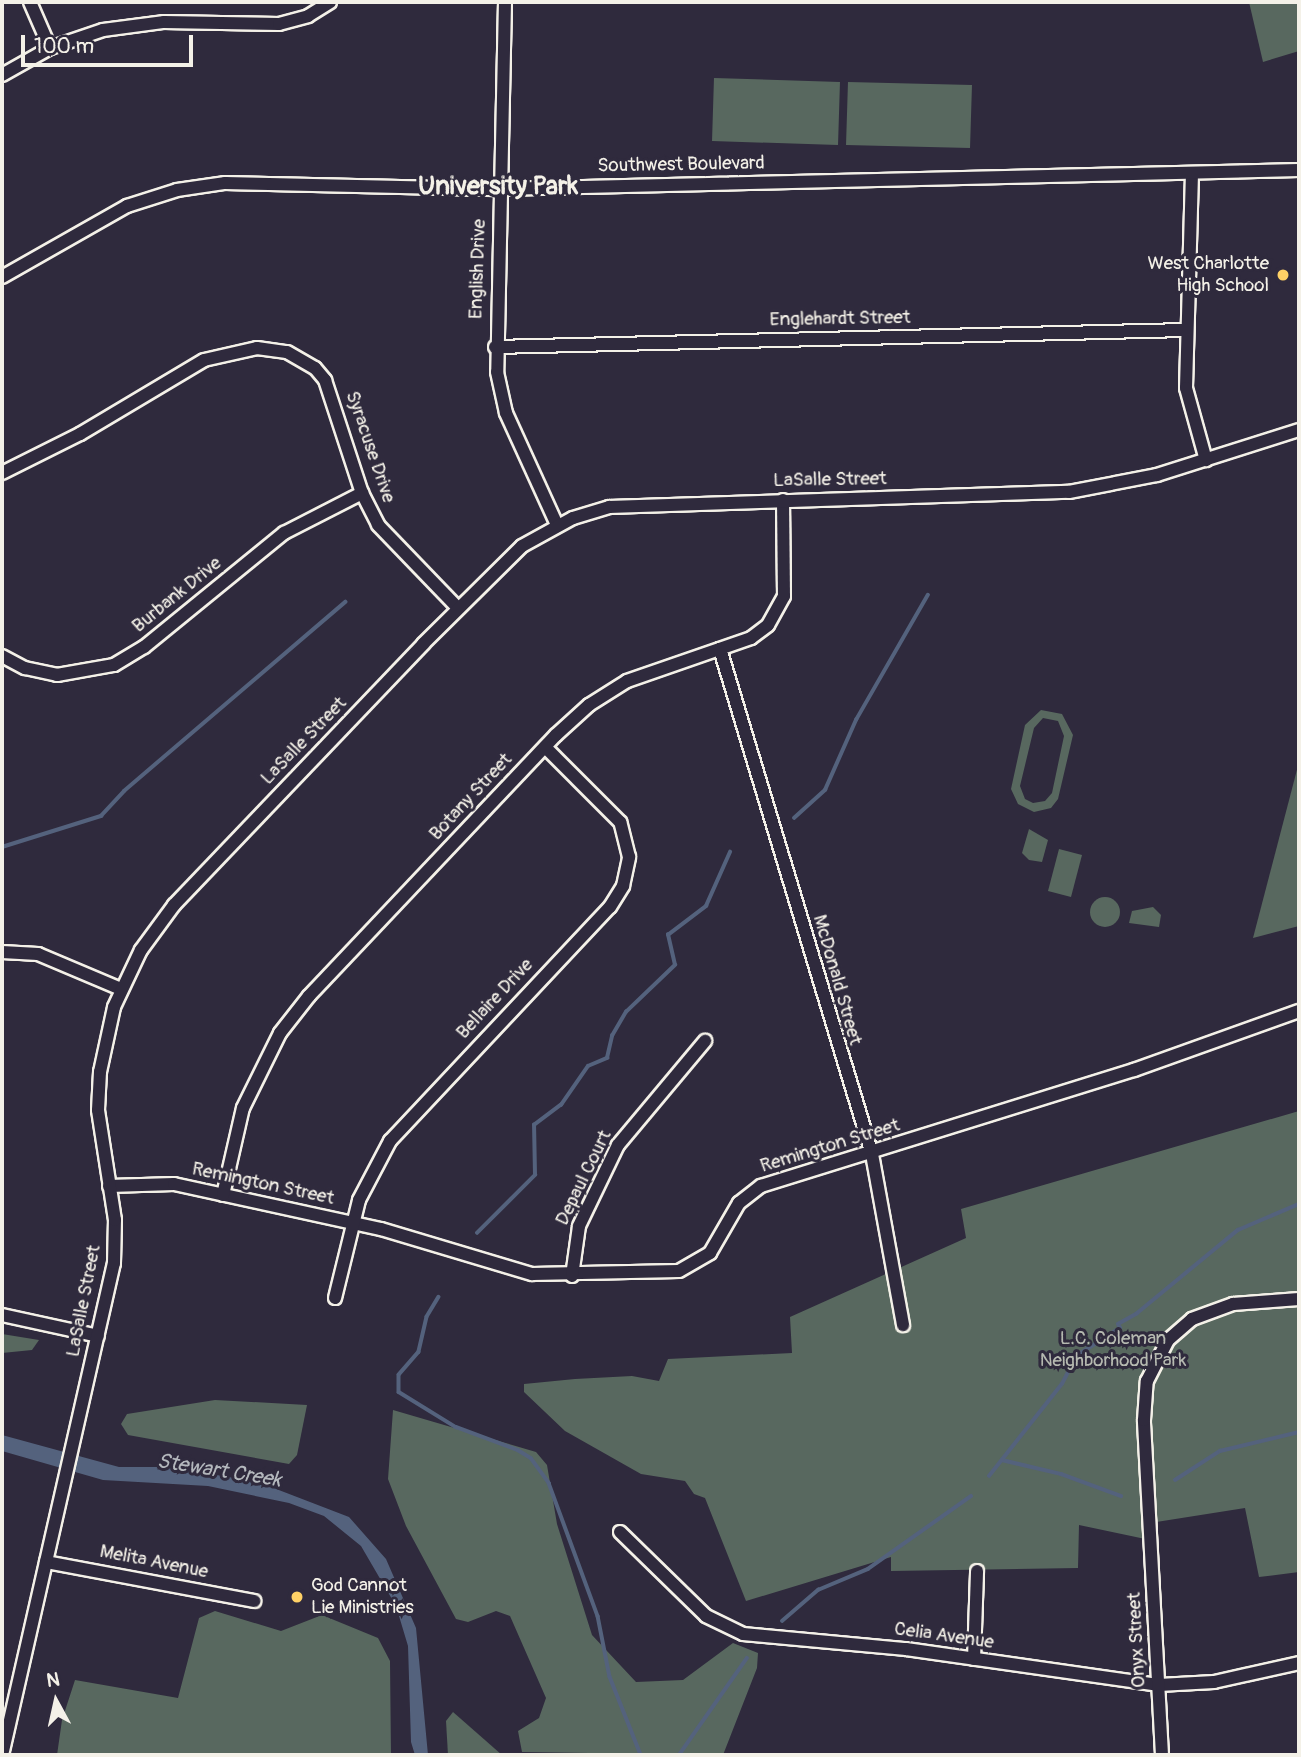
<!DOCTYPE html>
<html>
<head>
<meta charset="utf-8">
<style>
  body { margin:0 }
  #map { position:relative; width:1301px; height:1757px; overflow:hidden; background:#2f2a3d; font-family:Pangolin,sans-serif }
  div>[style] { position:absolute }
  .green>* { inset:0; background:#58685f }
  .round { border-radius:50% }
  .water>* { inset:0; background:#54627d }
  .stream>* { height:3.5px; margin:-1.75px; padding:0 1.75px; transform-origin:1.75px; border-radius:1.75px; background:#54627d }
  .roads { filter:drop-shadow(2px 0 #f4f1e8) drop-shadow(-2px 0 #f4f1e8) drop-shadow(0 2px #f4f1e8) drop-shadow(0 -2px #f4f1e8) }
  .street>* { height:12px; margin:-6px; padding:0 6px; transform-origin:6px; border-radius:6px; background:#2f2a3d }
  .dots>* { width:19px; height:19px; translate:-50% -50%; box-sizing:border-box; border:4px solid #2f2a3d; border-radius:50% }
  span { translate:-50% -50%; white-space:nowrap; text-align:center; line-height:1.15; -webkit-text-stroke:6px #2f2a3d; paint-order:stroke }
  .street-label { font-size:19px; color:#f4f1e8 }
  .poi-label { font-size:19px; color:#f4f1e8 }
  .right { translate:-100% -50%; text-align:right }
  .left { translate:0 -50%; text-align:left }
  .park-label { font-size:19px; color:#b6bab1 }
  .water-label { font-size:21px; color:#b4b8bd; font-style:italic }
  .district-label { font-size:26px; color:#f4f1e8; font-weight:700 }
  .frame { position:absolute; inset:0; border:4px solid #f4f1e8; pointer-events:none }
  .north { position:absolute; left:21px; top:1666px; width:70px; height:70px; -webkit-text-stroke:5px #2f2a3d; paint-order:stroke; rotate:352deg; font-size:19px; font-weight:700; line-height:28px; text-align:center; color:#f4f1e8 }
  .north::after { content:''; display:block; margin:auto; width:24px; height:32px; background:#f4f1e8; clip-path:polygon(50% 0,100% 100%,50% 72%,0 100%) }
  .scale { position:absolute; left:21px; top:35px; width:172px; height:32px; box-sizing:border-box; border:4px solid #f4f1e8; border-top:0; padding-left:9px; font-size:21px; line-height:24px; white-space:nowrap; color:#f4f1e8; -webkit-text-stroke:5px #2f2a3d; paint-order:stroke }
</style>
</head>
<body>
<div id="map">
  <div class="green">
    <div style="clip-path:polygon(1249px 2px,1299px 2px,1299px 51px,1263px 62px)"></div>
    <div style="clip-path:polygon(714px 78px,840px 82px,838px 145px,712px 141px)"></div>
    <div style="clip-path:polygon(848px 82px,972px 85px,970px 148px,846px 145px)"></div>
    <div style="clip-path:polygon(evenodd,1041px 710px,1062px 714px,1073px 735px,1058px 799px,1051px 808px,1034px 812px,1018px 804px,1011px 789px,1025px 725px,1041px 710px,1043px 718px,1058px 721px,1064px 736px,1052px 793px,1045px 801px,1033px 803px,1025px 799px,1020px 786px,1034px 728px,1043px 718px)"></div>
    <div style="clip-path:polygon(1299px 762px,1299px 926px,1253px 938px)"></div>
    <div style="clip-path:polygon(1029px 829px,1048px 840px,1042px 862px,1029px 860px,1022px 853px)"></div>
    <div style="clip-path:polygon(1059px 849px,1082px 855px,1071px 897px,1048px 891px)"></div>
    <div class="round" style="left:1090px;top:897px;width:30px;height:30px"></div>
    <div style="clip-path:polygon(1153px 907px,1161px 915px,1159px 927px,1129px 923px,1132px 911px)"></div>
    <div style="clip-path:polygon(1299px 1111px,1299px 1572px,1259px 1577px,1245px 1508px,1150px 1523px,1150px 1540px,1079px 1525px,1078px 1568px,891px 1571px,891px 1557px,746px 1601px,705px 1498px,694px 1494px,685px 1481px,641px 1474px,565px 1431px,524px 1392px,524px 1384px,575px 1379px,632px 1376px,659px 1381px,668px 1359px,792px 1353px,790px 1317px,966px 1238px,961px 1209px)"></div>
    <div style="clip-path:polygon(2px 1334px,39px 1340px,32px 1350px,2px 1353px)"></div>
    <div style="clip-path:polygon(215px 1400px,307px 1405px,297px 1455px,289px 1464px,128px 1435px,121px 1424px,127px 1414px)"></div>
    <div style="clip-path:polygon(393px 1410px,536px 1452px,547px 1465px,557px 1524px,592px 1635px,636px 1682px,683px 1680px,733px 1643px,758px 1653px,757px 1668px,723px 1755px,522px 1752px,518px 1731px,539px 1718px,546px 1698px,510px 1616px,496px 1611px,468px 1622px,456px 1619px,406px 1526px,388px 1479px)"></div>
    <div style="clip-path:polygon(215px 1611px,281px 1631px,322px 1615px,378px 1638px,390px 1661px,391px 1755px,57px 1755px,62px 1720px,75px 1680px,178px 1698px,199px 1618px)"></div>
    <div style="clip-path:polygon(453px 1712px,502px 1755px,448px 1755px,446px 1721px)"></div>
  </div>
  <div class="water">
    <div style="clip-path:polygon(2px 1435px,119px 1467px,170px 1467px,258px 1482px,349px 1517px,386px 1559px,416px 1628px,428px 1755px,415px 1755px,411px 1742px,408px 1646px,396px 1606px,361px 1546px,324px 1516px,289px 1503px,208px 1486px,103px 1480px,2px 1451px)"></div>
  </div>
  <div class="stream">
    <div style="left:794px;top:818px;width:42px;rotate:-42.1deg"></div>
    <div style="left:825px;top:790px;width:77px;rotate:-66.1deg"></div>
    <div style="left:856px;top:720px;width:144px;rotate:-60.1deg"></div>
    <div style="left:2px;top:847px;width:104px;rotate:-17.4deg"></div>
    <div style="left:101px;top:816px;width:34px;rotate:-47deg"></div>
    <div style="left:124px;top:791px;width:291px;rotate:-40.5deg"></div>
    <div style="left:477px;top:1233px;width:82px;rotate:-45deg"></div>
    <div style="left:535px;top:1175px;width:50px;rotate:-91.1deg"></div>
    <div style="left:534px;top:1125px;width:34px;rotate:-37deg"></div>
    <div style="left:561px;top:1105px;width:47px;rotate:-55.3deg"></div>
    <div style="left:588px;top:1066px;width:21px;rotate:-23deg"></div>
    <div style="left:607px;top:1058px;width:23px;rotate:-77deg"></div>
    <div style="left:612px;top:1036px;width:28px;rotate:-60deg"></div>
    <div style="left:626px;top:1012px;width:68px;rotate:-43.8deg"></div>
    <div style="left:675px;top:965px;width:31px;rotate:-103deg"></div>
    <div style="left:668px;top:935px;width:48px;rotate:-37.3deg"></div>
    <div style="left:706px;top:906px;width:59px;rotate:-66deg"></div>
    <div style="left:439px;top:1297px;width:23px;rotate:121deg"></div>
    <div style="left:427px;top:1317px;width:36px;rotate:103deg"></div>
    <div style="left:419px;top:1352px;width:30px;rotate:131deg"></div>
    <div style="left:399px;top:1375px;width:17px;rotate:90deg"></div>
    <div style="left:399px;top:1392px;width:67px;rotate:31.6deg"></div>
    <div style="left:456px;top:1427px;width:66px;rotate:20.4deg"></div>
    <div style="left:518px;top:1450px;width:15px;rotate:32deg"></div>
    <div style="left:531px;top:1458px;width:31px;rotate:54deg"></div>
    <div style="left:549px;top:1483px;width:142px;rotate:69.8deg"></div>
    <div style="left:598px;top:1616px;width:62px;rotate:78.9deg"></div>
    <div style="left:610px;top:1677px;width:84px;rotate:68.3deg"></div>
    <div style="left:1002px;top:1460px;width:61px;rotate:13.3deg"></div>
    <div style="left:1061px;top:1474px;width:64px;rotate:20.1deg"></div>
    <div style="left:989px;top:1476px;width:117px;rotate:-51.6deg"></div>
    <div style="left:1062px;top:1384px;width:31px;rotate:-63deg"></div>
    <div style="left:1076px;top:1356px;width:52px;rotate:-32.5deg"></div>
    <div style="left:1120px;top:1328px;width:4px;rotate:-117deg"></div>
    <div style="left:1118px;top:1324px;width:21px;rotate:-29deg"></div>
    <div style="left:1136px;top:1314px;width:132px;rotate:-39.5deg"></div>
    <div style="left:1238px;top:1230px;width:66px;rotate:-23.1deg"></div>
    <div style="left:1175px;top:1480px;width:54px;rotate:-32.8deg"></div>
    <div style="left:1220px;top:1451px;width:81px;rotate:-13.5deg"></div>
    <div style="left:782px;top:1621px;width:48px;rotate:-40.7deg"></div>
    <div style="left:818px;top:1590px;width:54px;rotate:-22.8deg"></div>
    <div style="left:868px;top:1569px;width:126px;rotate:-35.3deg"></div>
    <div style="left:679px;top:1755px;width:118px;rotate:-55deg"></div>
  </div>
  <div class="roads">
    <div class="street">
      <div style="left:30px;top:2px;width:50px;rotate:66.5deg"></div>
      <div style="left:505px;top:2px;width:370px;rotate:91.2deg"></div>
      <div style="left:497px;top:372px;width:42px;rotate:77.6deg"></div>
      <div style="left:506px;top:413px;width:123px;rotate:65.5deg"></div>
      <div style="left:2px;top:75px;width:55px;rotate:-29.4deg"></div>
      <div style="left:50px;top:48px;width:56px;rotate:-18.8deg"></div>
      <div style="left:103px;top:30px;width:62px;rotate:-7.5deg"></div>
      <div style="left:164px;top:22px;width:115px;rotate:1deg"></div>
      <div style="left:279px;top:24px;width:30px;rotate:-15deg"></div>
      <div style="left:308px;top:16px;width:26px;rotate:-32deg"></div>
      <div style="left:1192px;top:173px;width:215px;rotate:91.6deg"></div>
      <div style="left:1186px;top:388px;width:75px;rotate:74.5deg"></div>
      <div style="left:2px;top:277px;width:144px;rotate:-29.6deg"></div>
      <div style="left:127px;top:206px;width:52px;rotate:-17.7deg"></div>
      <div style="left:177px;top:190px;width:49px;rotate:-8.3deg"></div>
      <div style="left:225px;top:183px;width:274px;rotate:1.3deg"></div>
      <div style="left:499px;top:189px;width:800px;rotate:-1.36deg"></div>
      <div style="left:495px;top:347px;width:692px;rotate:-1.41deg"></div>
      <div style="left:2px;top:473px;width:87px;rotate:-26.6deg"></div>
      <div style="left:80px;top:434px;width:144px;rotate:-30.8deg"></div>
      <div style="left:204px;top:360px;width:54px;rotate:-12.8deg"></div>
      <div style="left:257px;top:348px;width:30px;rotate:8deg"></div>
      <div style="left:287px;top:352px;width:32px;rotate:30deg"></div>
      <div style="left:315px;top:368px;width:16px;rotate:50deg"></div>
      <div style="left:325px;top:380px;width:119px;rotate:71.9deg"></div>
      <div style="left:362px;top:493px;width:36px;rotate:63deg"></div>
      <div style="left:378px;top:525px;width:115px;rotate:46.1deg"></div>
      <div style="left:720px;top:649px;width:527px;rotate:73.25deg"></div>
      <div style="left:872px;top:1154px;width:174px;rotate:79.7deg"></div>
      <div style="left:2px;top:656px;width:26px;rotate:28deg"></div>
      <div style="left:25px;top:668px;width:33px;rotate:12deg"></div>
      <div style="left:57px;top:675px;width:58px;rotate:-10deg"></div>
      <div style="left:114px;top:665px;width:35px;rotate:-31deg"></div>
      <div style="left:144px;top:647px;width:181px;rotate:-39.2deg"></div>
      <div style="left:284px;top:533px;width:88px;rotate:-27.1deg"></div>
      <div style="left:2px;top:952px;width:36px;rotate:3deg"></div>
      <div style="left:38px;top:954px;width:90px;rotate:22.9deg"></div>
      <div style="left:109px;top:1186px;width:65px;rotate:-1.8deg"></div>
      <div style="left:174px;top:1184px;width:212px;rotate:12.3deg"></div>
      <div style="left:381px;top:1229px;width:158px;rotate:16.6deg"></div>
      <div style="left:532px;top:1274px;width:147px;rotate:-1.2deg"></div>
      <div style="left:679px;top:1271px;width:36px;rotate:-30deg"></div>
      <div style="left:710px;top:1253px;width:58px;rotate:-59.9deg"></div>
      <div style="left:739px;top:1203px;width:28px;rotate:-38deg"></div>
      <div style="left:761px;top:1186px;width:391px;rotate:-17.3deg"></div>
      <div style="left:1134px;top:1070px;width:175px;rotate:-19.7deg"></div>
      <div style="left:223px;top:1195px;width:89px;rotate:-77.1deg"></div>
      <div style="left:243px;top:1108px;width:84px;rotate:-63.7deg"></div>
      <div style="left:280px;top:1033px;width:47px;rotate:-51.9deg"></div>
      <div style="left:309px;top:996px;width:359px;rotate:-46.6deg"></div>
      <div style="left:556px;top:735px;width:45px;rotate:-42.3deg"></div>
      <div style="left:589px;top:705px;width:45px;rotate:-32.3deg"></div>
      <div style="left:627px;top:681px;width:131px;rotate:-19.1deg"></div>
      <div style="left:751px;top:638px;width:21px;rotate:-37deg"></div>
      <div style="left:768px;top:625px;width:33px;rotate:-61deg"></div>
      <div style="left:784px;top:596px;width:96px;rotate:-90.6deg"></div>
      <div style="left:572px;top:1276px;width:50px;rotate:-82deg"></div>
      <div style="left:579px;top:1226px;width:90px;rotate:-64.3deg"></div>
      <div style="left:618px;top:1145px;width:136px;rotate:-50.1deg"></div>
      <div style="left:335px;top:1298px;width:101px;rotate:-76.2deg"></div>
      <div style="left:359px;top:1200px;width:67px;rotate:-62.3deg"></div>
      <div style="left:390px;top:1141px;width:321px;rotate:-46.8deg"></div>
      <div style="left:610px;top:907px;width:25px;rotate:-58deg"></div>
      <div style="left:623px;top:886px;width:30px;rotate:-78deg"></div>
      <div style="left:629px;top:857px;width:36px;rotate:-104deg"></div>
      <div style="left:620px;top:822px;width:106px;rotate:-135deg"></div>
      <div style="left:2px;top:1315px;width:98px;rotate:12.3deg"></div>
      <div style="left:620px;top:1532px;width:120px;rotate:44.3deg"></div>
      <div style="left:706px;top:1616px;width:41px;rotate:25.9deg"></div>
      <div style="left:743px;top:1634px;width:164px;rotate:5.3deg"></div>
      <div style="left:906px;top:1649px;width:256px;rotate:8.1deg"></div>
      <div style="left:1159px;top:1685px;width:55px;rotate:-3.1deg"></div>
      <div style="left:1214px;top:1682px;width:87px;rotate:-12.6deg"></div>
      <div style="left:46px;top:1562px;width:212px;rotate:10.6deg"></div>
      <div style="left:974px;top:1659px;width:88px;rotate:-88deg"></div>
      <div style="left:3px;top:1751px;width:500px;rotate:-77.19deg"></div>
      <div style="left:114px;top:1263px;width:43px;rotate:-88.7deg"></div>
      <div style="left:115px;top:1220px;width:111px;rotate:-98.8deg"></div>
      <div style="left:98px;top:1110px;width:38px;rotate:-87deg"></div>
      <div style="left:100px;top:1072px;width:66px;rotate:-77.8deg"></div>
      <div style="left:114px;top:1007px;width:63px;rotate:-64.7deg"></div>
      <div style="left:141px;top:950px;width:56px;rotate:-53.7deg"></div>
      <div style="left:174px;top:905px;width:361px;rotate:-46.3deg"></div>
      <div style="left:423px;top:644px;width:139px;rotate:-44.7deg"></div>
      <div style="left:522px;top:546px;width:58px;rotate:-28.8deg"></div>
      <div style="left:573px;top:518px;width:38px;rotate:-17deg"></div>
      <div style="left:609px;top:507px;width:460px;rotate:-1.9deg"></div>
      <div style="left:1069px;top:492px;width:90px;rotate:-10.9deg"></div>
      <div style="left:1157px;top:475px;width:149px;rotate:-17.6deg"></div>
      <div style="left:1162px;top:1755px;width:335px;rotate:-93.1deg"></div>
      <div style="left:1144px;top:1420px;width:39px;rotate:-86deg"></div>
      <div style="left:1147px;top:1381px;width:46px;rotate:-62.9deg"></div>
      <div style="left:1168px;top:1340px;width:32px;rotate:-41deg"></div>
      <div style="left:1192px;top:1319px;width:44px;rotate:-20.1deg"></div>
      <div style="left:1233px;top:1304px;width:66px;rotate:-4.3deg"></div>
    </div>
  </div>
  <div class="dots">
    <div style="left:1283px;top:275px;background:#ffd166"></div>
    <div style="left:297px;top:1597px;background:#ffd166"></div>
  </div>
  <div class="street-label">
    <span style="left:681px;top:165px;rotate:-1deg">Southwest Boulevard</span>
    <span style="left:478px;top:269px;rotate:-88deg">English Drive</span>
    <span style="left:840px;top:319px;rotate:-1deg">Englehardt Street</span>
    <span style="left:370px;top:447px;rotate:71deg">Syracuse Drive</span>
    <span style="left:830px;top:480px;rotate:-1deg">LaSalle Street</span>
    <span style="left:177px;top:595px;rotate:-39deg">Burbank Drive</span>
    <span style="left:304px;top:741px;rotate:-46deg">LaSalle Street</span>
    <span style="left:471px;top:797px;rotate:-47deg">Botany Street</span>
    <span style="left:837px;top:980px;rotate:74deg">McDonald Street</span>
    <span style="left:495px;top:999px;rotate:-47deg">Bellaire Drive</span>
    <span style="left:830px;top:1146px;rotate:-17deg">Remington Street</span>
    <span style="left:584px;top:1178px;rotate:-64deg">Depaul Court</span>
    <span style="left:263px;top:1184px;rotate:12deg">Remington Street</span>
    <span style="left:84px;top:1301px;rotate:-79deg">LaSalle Street</span>
    <span style="left:154px;top:1562px;rotate:11deg">Melita Avenue</span>
    <span style="left:944px;top:1636px;rotate:8deg">Celia Avenue</span>
    <span style="left:1137px;top:1640px;rotate:-93deg">Onyx Street</span>
  </div>
  <div class="poi-label">
    <span class="right" style="left:1269px;top:275px">West Charlotte<br>High School</span>
    <span class="left" style="left:311px;top:1597px">God Cannot<br>Lie Ministries</span>
  </div>
  <div class="park-label">
    <span style="left:1113px;top:1350px">L.C. Coleman<br>Neighborhood Park</span>
  </div>
  <div class="water-label">
    <span style="left:219px;top:1471px;rotate:9deg">Stewart Creek</span>
  </div>
  <div class="district-label">
    <span style="left:498px;top:187px">University Park</span>
  </div>
  <div class="frame"></div>
  <div class="north">N</div>
  <div class="scale">100 m</div>
</div>
</body>
</html>
